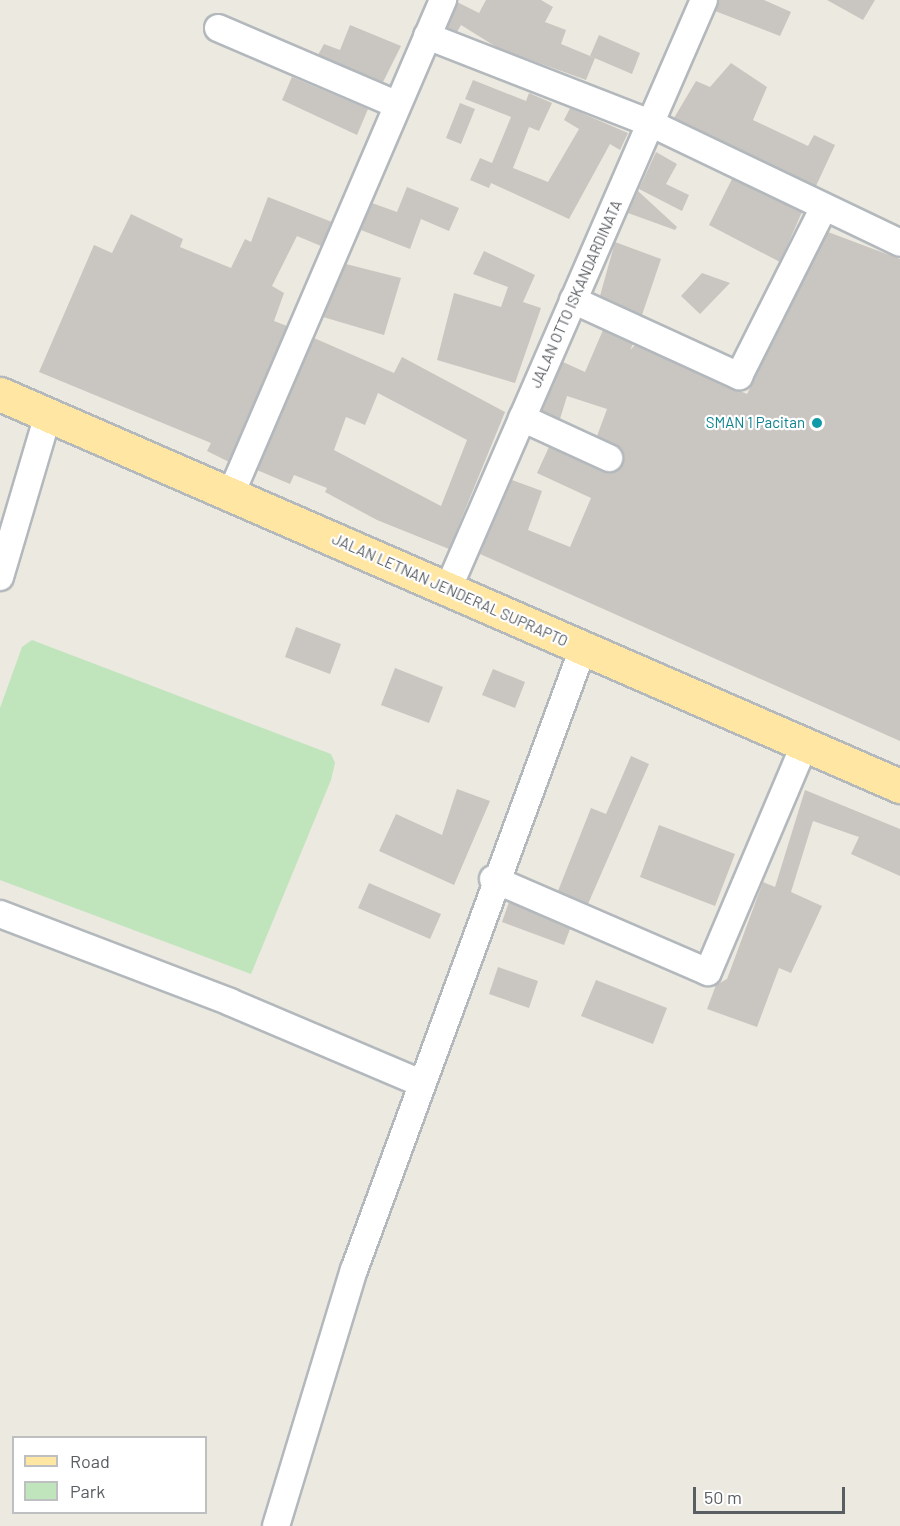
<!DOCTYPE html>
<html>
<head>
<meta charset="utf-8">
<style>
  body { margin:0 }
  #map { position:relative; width:900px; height:1526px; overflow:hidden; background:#ece9e0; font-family:Barlow,sans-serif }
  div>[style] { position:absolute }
  .green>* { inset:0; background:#c0e5bc }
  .building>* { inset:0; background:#c9c5c0 }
  .roads { filter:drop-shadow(2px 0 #b3b8bc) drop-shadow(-2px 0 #b3b8bc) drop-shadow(0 2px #b3b8bc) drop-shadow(0 -2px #b3b8bc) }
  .minor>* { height:26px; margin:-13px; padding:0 13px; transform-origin:13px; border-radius:13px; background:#fff }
  .major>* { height:33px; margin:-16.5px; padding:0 16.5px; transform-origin:16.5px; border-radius:16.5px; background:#ffe6a3 }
  .dots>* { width:16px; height:16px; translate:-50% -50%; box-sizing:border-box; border:3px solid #fff; border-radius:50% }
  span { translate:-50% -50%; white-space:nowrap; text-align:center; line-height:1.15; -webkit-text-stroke:4.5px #fff; paint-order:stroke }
  .street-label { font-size:15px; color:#595e62 }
  .culture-label { font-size:15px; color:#0d838f }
  .right { translate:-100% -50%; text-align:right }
  .legend { position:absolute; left:12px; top:1436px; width:195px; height:78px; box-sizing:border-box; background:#fff; border:2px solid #bdbfc0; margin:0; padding:8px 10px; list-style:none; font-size:18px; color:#595e62 }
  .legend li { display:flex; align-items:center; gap:12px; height:30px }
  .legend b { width:30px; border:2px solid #bdbfc0 }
  .scale { position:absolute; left:693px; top:1487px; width:152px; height:27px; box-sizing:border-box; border:3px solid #595e62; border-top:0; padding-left:8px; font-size:18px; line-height:21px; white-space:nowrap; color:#595e62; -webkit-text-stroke:4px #fff; paint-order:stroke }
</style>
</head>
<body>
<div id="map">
  <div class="green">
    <div style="clip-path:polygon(32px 640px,331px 754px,335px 763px,331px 780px,251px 974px,0 880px,0 708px,22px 647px)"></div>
  </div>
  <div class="building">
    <div style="clip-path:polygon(486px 0,541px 0,553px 7px,545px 22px,566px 30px,561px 44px,595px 58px,586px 80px,498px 48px,461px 25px,457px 32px,447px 28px,457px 2px,479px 13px)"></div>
    <div style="clip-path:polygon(719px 0,764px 0,791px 12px,780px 36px,715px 11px)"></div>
    <div style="clip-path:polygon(827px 0,875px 0,863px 20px)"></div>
    <div style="clip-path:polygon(350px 25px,401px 46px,383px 82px,318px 55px,324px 44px,340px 50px)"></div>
    <div style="clip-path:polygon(599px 35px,640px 53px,632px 74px,590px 56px)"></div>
    <div style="clip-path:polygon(731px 63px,767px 87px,753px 120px,808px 146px,814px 135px,835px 145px,816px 186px,674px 118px,696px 81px,710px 87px)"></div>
    <div style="clip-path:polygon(292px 77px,368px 109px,357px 135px,282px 100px)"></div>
    <div style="clip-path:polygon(473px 80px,526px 101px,529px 93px,552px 103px,539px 131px,529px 127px,513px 168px,548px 182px,579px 129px,564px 120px,570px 108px,628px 133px,620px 150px,610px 144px,569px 219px,491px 183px,489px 188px,470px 180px,480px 158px,492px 163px,511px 117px,465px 99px)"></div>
    <div style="clip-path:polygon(460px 103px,475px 109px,461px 144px,446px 138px)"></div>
    <div style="clip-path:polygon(656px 152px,677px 164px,666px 184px,689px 195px,682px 211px,639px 189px)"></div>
    <div style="clip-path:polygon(732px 179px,802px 212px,780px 262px,709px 225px)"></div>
    <div style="clip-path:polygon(407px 187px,459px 208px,449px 231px,421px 219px,410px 249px,361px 230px,372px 203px,397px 212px)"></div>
    <div style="clip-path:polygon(638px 191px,677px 227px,675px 230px,628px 213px)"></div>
    <div style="clip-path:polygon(268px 197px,332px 222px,321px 246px,297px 236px,272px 286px,284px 293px,274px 321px,287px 326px,229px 462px,207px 451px,211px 443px,39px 372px,94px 245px,112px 253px,131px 214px,183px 239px,180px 247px,231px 268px,245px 239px,251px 242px)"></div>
    <div style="clip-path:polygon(828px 232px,900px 259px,900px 741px,480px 554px,512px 480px,542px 491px,528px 530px,570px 547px,591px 498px,537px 473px,549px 447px,603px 472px,623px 464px,621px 449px,597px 436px,607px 409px,567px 396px,560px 419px,542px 411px,563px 362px,585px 372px,603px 330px,633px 344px,630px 350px,635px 345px,747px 394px)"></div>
    <div style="clip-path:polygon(615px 242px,661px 259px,642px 315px,600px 296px)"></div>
    <div style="clip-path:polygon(484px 251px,535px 275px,523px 302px,541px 308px,515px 383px,437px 360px,454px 293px,501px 307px,508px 287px,473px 274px)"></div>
    <div style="clip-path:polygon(346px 264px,401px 278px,384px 335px,323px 317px)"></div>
    <div style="clip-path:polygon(702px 273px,730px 283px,700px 314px,681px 296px)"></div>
    <div style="clip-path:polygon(evenodd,314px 338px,394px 373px,402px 357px,505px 412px,449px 549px,377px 520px,325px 492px,327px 488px,294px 475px,290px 484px,257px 470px,314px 338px,378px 393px,467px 440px,441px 506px,334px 450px,346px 417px,365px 425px,378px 393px)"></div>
    <div style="clip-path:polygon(296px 627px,341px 644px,330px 674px,285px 657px)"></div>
    <div style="clip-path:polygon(395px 668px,443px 687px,429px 723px,381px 705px)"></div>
    <div style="clip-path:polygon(493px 669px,525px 682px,515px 708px,482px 695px)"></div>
    <div style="clip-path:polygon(631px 756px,649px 764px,588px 904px,558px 891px,591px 808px,606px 814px)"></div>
    <div style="clip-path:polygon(457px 789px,490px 801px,454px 885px,379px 851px,396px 814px,442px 835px)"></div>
    <div style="clip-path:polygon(805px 790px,900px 829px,900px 876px,851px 854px,859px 837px,813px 821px,791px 892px,822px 906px,791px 973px,779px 968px,757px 1027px,707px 1009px,716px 985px,727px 979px,763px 882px,775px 887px)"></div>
    <div style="clip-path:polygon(659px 825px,735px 854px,715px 906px,640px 877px)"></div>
    <div style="clip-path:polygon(369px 883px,441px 914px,430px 939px,358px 908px)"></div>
    <div style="clip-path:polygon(509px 902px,570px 929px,564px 945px,502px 922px)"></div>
    <div style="clip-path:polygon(498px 967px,538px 981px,529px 1008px,489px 994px)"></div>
    <div style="clip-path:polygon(596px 980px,667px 1008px,653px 1044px,581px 1016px)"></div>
  </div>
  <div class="roads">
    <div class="minor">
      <div style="left:218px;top:28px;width:193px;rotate:23.2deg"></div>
      <div style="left:427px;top:36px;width:239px;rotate:21.3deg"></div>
      <div style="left:650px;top:123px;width:277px;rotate:25.6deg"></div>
      <div style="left:573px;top:300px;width:183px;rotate:24.6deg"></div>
      <div style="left:739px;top:376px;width:189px;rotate:-63.3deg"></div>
      <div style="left:522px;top:418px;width:96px;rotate:24.7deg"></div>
      <div style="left:231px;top:494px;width:538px;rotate:-66.77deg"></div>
      <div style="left:0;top:577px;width:169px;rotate:-73.5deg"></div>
      <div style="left:448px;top:589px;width:642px;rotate:-66.51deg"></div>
      <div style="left:493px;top:879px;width:234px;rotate:23.4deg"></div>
      <div style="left:708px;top:972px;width:243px;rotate:-67deg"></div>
      <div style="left:0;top:914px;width:246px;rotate:20.9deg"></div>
      <div style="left:230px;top:1002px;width:207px;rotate:23deg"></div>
      <div style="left:276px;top:1526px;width:268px;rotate:-73.1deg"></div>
      <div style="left:354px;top:1270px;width:663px;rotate:-69.79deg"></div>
    </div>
    <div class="major">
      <div style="left:0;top:394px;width:982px;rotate:23.54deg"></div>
    </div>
  </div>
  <div class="dots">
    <div style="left:817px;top:423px;background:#0f9aa8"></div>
  </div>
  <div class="street-label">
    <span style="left:576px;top:294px;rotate:-66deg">JALAN OTTO ISKANDARDINATA</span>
    <span style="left:450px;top:590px;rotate:24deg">JALAN LETNAN JENDERAL SUPRAPTO</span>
  </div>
  <div class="culture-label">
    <span class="right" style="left:805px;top:423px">SMAN 1 Pacitan</span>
  </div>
  <ul class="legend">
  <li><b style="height:8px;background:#ffe6a3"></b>Road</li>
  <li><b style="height:16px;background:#c0e5bc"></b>Park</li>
  </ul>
  <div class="scale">50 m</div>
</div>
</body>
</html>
